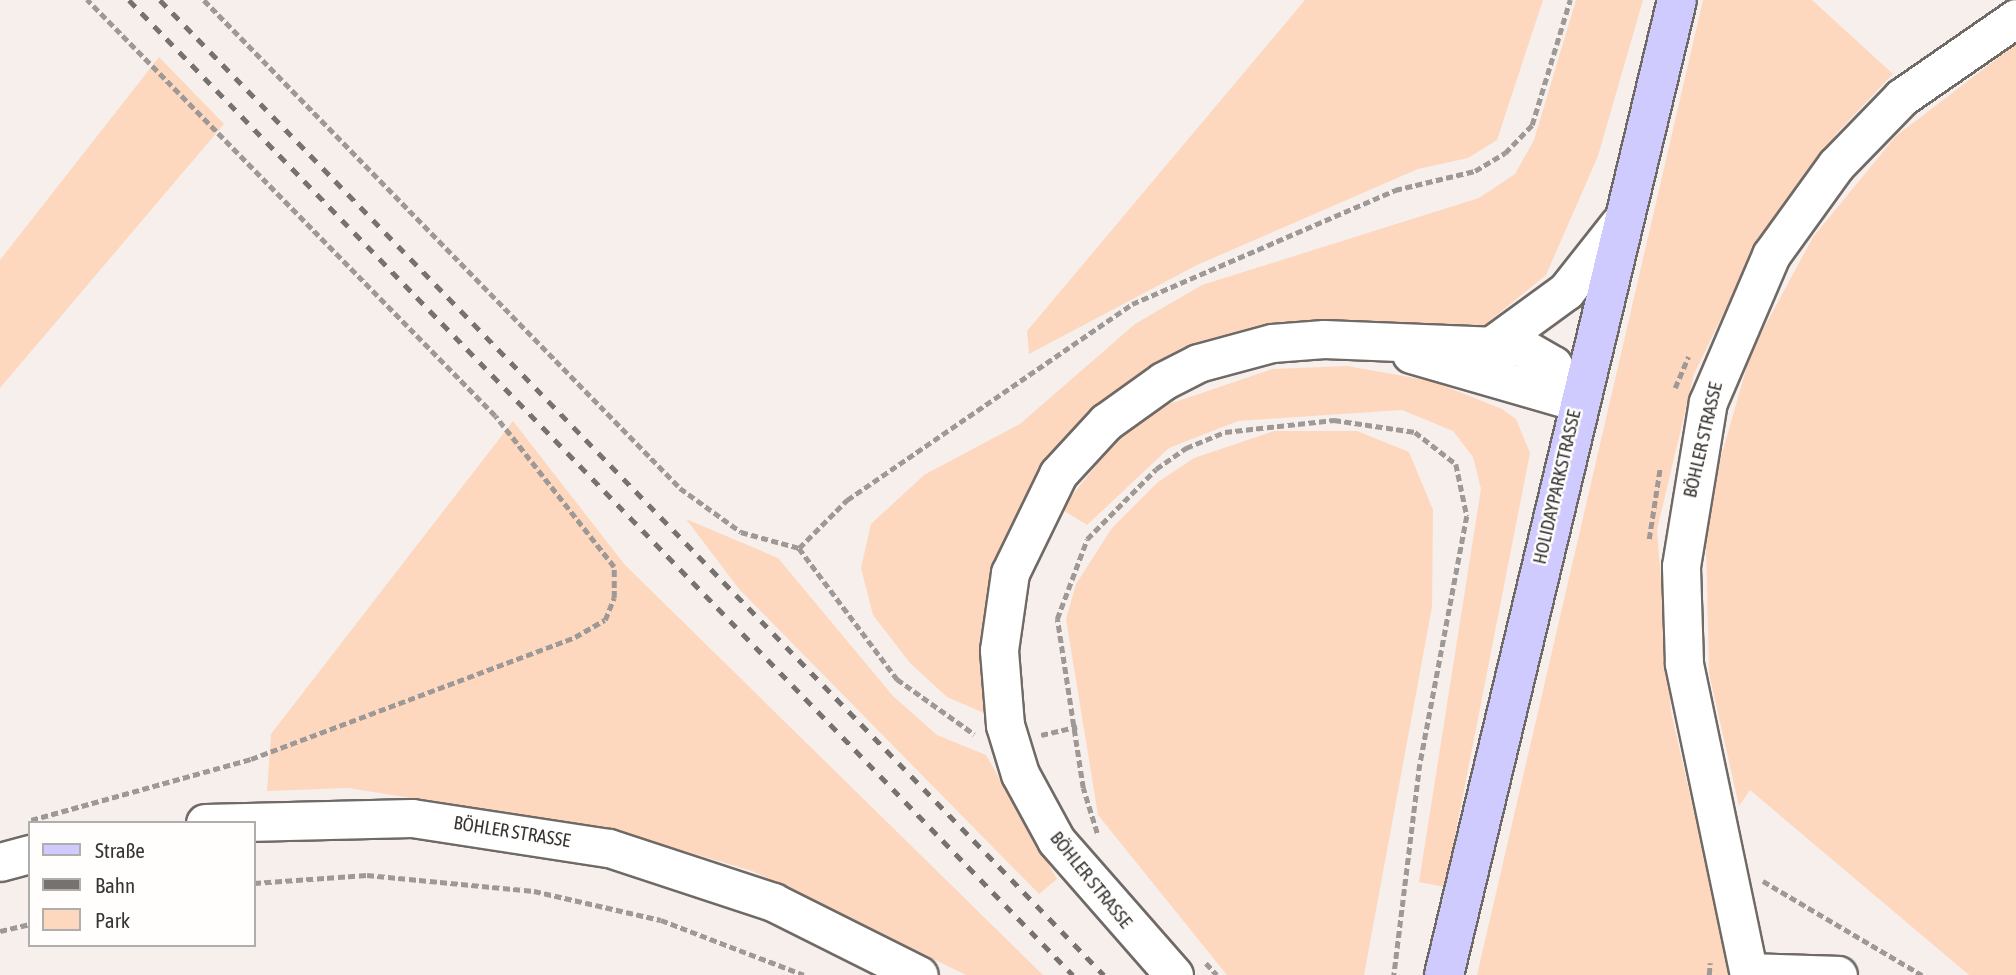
<!DOCTYPE html>
<html>
<head>
<meta charset="utf-8">
<style>
  body { margin:0 }
  #map { position:relative; width:2016px; height:975px; overflow:hidden; background:#f6efeb; font-family:"Asap Condensed",sans-serif }
  div>[style] { position:absolute }
  .green>* { inset:0; background:#fdd8bf }
  .path>* { height:4.5px; margin-top:-2.25px; transform-origin:0; background:repeating-linear-gradient(90deg,#9e9996 0 7px,transparent 0 10.5px) }
  .roads { filter:drop-shadow(2px 0 #706a66) drop-shadow(-2px 0 #706a66) drop-shadow(0 2px #706a66) drop-shadow(0 -2px #706a66) }
  .minor>* { height:37px; margin:-18.5px; padding:0 18.5px; transform-origin:18.5px; border-radius:18.5px; background:#fff }
  .major>* { height:38px; margin:-19px; padding:0 19px; transform-origin:19px; border-radius:19px; background:#d0cbfe }
  .rail>* { height:5px; margin-top:-2.5px; transform-origin:0; background:repeating-linear-gradient(90deg,#76726f 0 9px,transparent 0 18px) }
  span { translate:-50% -50%; white-space:nowrap; text-align:center; line-height:1.15; -webkit-text-stroke:5px #fffefd; paint-order:stroke }
  .street-label { font-size:19px; color:#373533 }
  .legend { position:absolute; left:28px; top:821px; width:228px; height:126px; box-sizing:border-box; background:#fffefd; border:2px solid #afaeac; margin:0; padding:9px 12px; list-style:none; font-size:21px; color:#373533 }
  .legend li { display:flex; align-items:center; gap:14px; height:35px }
  .legend b { width:35px; border:2px solid #afaeac }
</style>
</head>
<body>
<div id="map">
  <div class="green">
    <div style="clip-path:polygon(1305px 0,1543px 0,1497px 140px,1468px 158px,1418px 169px,1197px 265px,1029px 354px,1027px 331px)"></div>
    <div style="clip-path:polygon(1576px 0,1643px 0,1598px 156px,1546px 275px,1475px 333px,1219px 346px,1046px 480px,991px 716px,947px 697px,910px 663px,873px 615px,861px 568px,871px 524px,924px 475px,1020px 424px,1135px 324px,1202px 285px,1479px 198px,1515px 174px,1534px 140px)"></div>
    <div style="clip-path:polygon(1703px 0,1812px 0,1893px 74px,1837px 133px,1761px 236px,1694px 374px,1657px 530px,1671px 712px,1731px 975px,1477px 975px)"></div>
    <div style="clip-path:polygon(2016px 44px,2016px 975px,1969px 975px,1750px 790px,1739px 806px,1709px 673px,1706px 542px,1715px 478px,1751px 352px,1813px 237px,1896px 136px)"></div>
    <div style="clip-path:polygon(159px 57px,224px 124px,0 388px,0 260px)"></div>
    <div style="clip-path:polygon(1347px 366px,1432px 381px,1502px 409px,1516px 419px,1530px 453px,1445px 887px,1419px 882px,1481px 489px,1473px 457px,1453px 431px,1402px 410px,1238px 421px,1169px 448px,1087px 525px,1061px 509px,1120px 436px,1166px 405px,1273px 369px)"></div>
    <div style="clip-path:polygon(513px 421px,625px 565px,1043px 975px,966px 975px,752px 871px,618px 831px,348px 788px,267px 791px,271px 734px)"></div>
    <div style="clip-path:polygon(1274px 431px,1357px 431px,1409px 452px,1433px 510px,1432px 607px,1364px 975px,1227px 975px,1098px 815px,1066px 619px,1076px 584px,1112px 528px,1158px 482px,1194px 458px)"></div>
    <div style="clip-path:polygon(686px 519px,778px 558px,893px 696px,937px 735px,986px 755px,1057px 879px,1039px 894px,739px 589px)"></div>
  </div>
  <div class="path">
    <div style="left:204px;top:0;width:682px;rotate:45.71deg"></div>
    <div style="left:680px;top:488px;width:75px;rotate:35.8deg"></div>
    <div style="left:741px;top:532px;width:60px;rotate:15.4deg"></div>
    <div style="left:799px;top:548px;width:164px;rotate:53.2deg"></div>
    <div style="left:897px;top:679px;width:95px;rotate:35.5deg"></div>
    <div style="left:1675px;top:388px;width:34px;rotate:-67deg"></div>
    <div style="left:1649px;top:539px;width:72px;rotate:-81.2deg"></div>
    <div style="left:799px;top:548px;width:68px;rotate:-45deg"></div>
    <div style="left:847px;top:500px;width:346px;rotate:-34.5deg"></div>
    <div style="left:1132px;top:304px;width:287px;rotate:-23.4deg"></div>
    <div style="left:1395px;top:190px;width:82px;rotate:-13.4deg"></div>
    <div style="left:1475px;top:171px;width:35px;rotate:-31deg"></div>
    <div style="left:1505px;top:153px;width:39px;rotate:-46deg"></div>
    <div style="left:1532px;top:125px;width:131px;rotate:-73.1deg"></div>
    <div style="left:1041px;top:735px;width:37px;rotate:-13deg"></div>
    <div style="left:31px;top:820px;width:228px;rotate:-15.5deg"></div>
    <div style="left:251px;top:759px;width:346px;rotate:-20.6deg"></div>
    <div style="left:575px;top:637px;width:34px;rotate:-30deg"></div>
    <div style="left:605px;top:620px;width:24px;rotate:-68deg"></div>
    <div style="left:614px;top:598px;width:31px;rotate:-90deg"></div>
    <div style="left:614px;top:567px;width:192px;rotate:-128.2deg"></div>
    <div style="left:495px;top:416px;width:583px;rotate:-134.44deg"></div>
    <div style="left:1097px;top:833px;width:47px;rotate:-107.3deg"></div>
    <div style="left:1083px;top:788px;width:171px;rotate:-98.7deg"></div>
    <div style="left:1057px;top:619px;width:85px;rotate:-69.4deg"></div>
    <div style="left:1087px;top:539px;width:98px;rotate:-45.4deg"></div>
    <div style="left:1156px;top:469px;width:37px;rotate:-35deg"></div>
    <div style="left:1186px;top:448px;width:42px;rotate:-22.3deg"></div>
    <div style="left:1225px;top:432px;width:110px;rotate:-6.3deg"></div>
    <div style="left:1334px;top:420px;width:82px;rotate:8.4deg"></div>
    <div style="left:1415px;top:432px;width:52px;rotate:38deg"></div>
    <div style="left:1456px;top:464px;width:53px;rotate:78.1deg"></div>
    <div style="left:1467px;top:516px;width:252px;rotate:100.7deg"></div>
    <div style="left:1420px;top:764px;width:213px;rotate:97deg"></div>
    <div style="left:1763px;top:881px;width:185px;rotate:30.6deg"></div>
    <div style="left:254px;top:883px;width:113px;rotate:-4deg"></div>
    <div style="left:367px;top:875px;width:168px;rotate:5.5deg"></div>
    <div style="left:534px;top:891px;width:130px;rotate:12.9deg"></div>
    <div style="left:661px;top:920px;width:153px;rotate:21deg"></div>
    <div style="left:0;top:931px;width:31px;rotate:-13deg"></div>
    <div style="left:1206px;top:963px;width:16px;rotate:47deg"></div>
    <div style="left:1709px;top:975px;width:12px;rotate:-85deg"></div>
  </div>
  <div class="roads">
    <div class="minor">
      <div style="left:1496px;top:342px;width:87px;rotate:-36.1deg"></div>
      <div style="left:1566px;top:291px;width:85px;rotate:-51.7deg"></div>
      <div style="left:1411px;top:354px;width:173px;rotate:16.1deg"></div>
      <div style="left:205px;top:823px;width:207px;rotate:-1.4deg"></div>
      <div style="left:412px;top:818px;width:199px;rotate:8.7deg"></div>
      <div style="left:609px;top:848px;width:173px;rotate:18.2deg"></div>
      <div style="left:773px;top:902px;width:163px;rotate:26.6deg"></div>
      <div style="left:0;top:862px;width:31px;rotate:-15deg"></div>
      <div style="left:1749px;top:972px;width:89px;rotate:1.9deg"></div>
      <div style="left:1174px;top:975px;width:179px;rotate:-131.2deg"></div>
      <div style="left:1056px;top:840px;width:75px;rotate:-118.6deg"></div>
      <div style="left:1020px;top:774px;width:51px;rotate:-107deg"></div>
      <div style="left:1005px;top:725px;width:75px;rotate:-94.6deg"></div>
      <div style="left:999px;top:650px;width:78px;rotate:-81.9deg"></div>
      <div style="left:1010px;top:573px;width:110px;rotate:-64.1deg"></div>
      <div style="left:1058px;top:474px;width:71px;rotate:-47.3deg"></div>
      <div style="left:1106px;top:422px;width:70px;rotate:-35.7deg"></div>
      <div style="left:1163px;top:381px;width:39px;rotate:-27deg"></div>
      <div style="left:1198px;top:363px;width:77px;rotate:-15.1deg"></div>
      <div style="left:1272px;top:343px;width:52px;rotate:-4.4deg"></div>
      <div style="left:1324px;top:339px;width:198px;rotate:2.3deg"></div>
      <div style="left:1522px;top:347px;width:36px;rotate:30deg"></div>
      <div style="left:1553px;top:365px;width:44px;rotate:57deg"></div>
      <div style="left:1749px;top:975px;width:319px;rotate:-101.8deg"></div>
      <div style="left:1684px;top:663px;width:97px;rotate:-91.8deg"></div>
      <div style="left:1681px;top:566px;width:166px;rotate:-80.7deg"></div>
      <div style="left:1708px;top:402px;width:160px;rotate:-66.8deg"></div>
      <div style="left:1771px;top:255px;width:111px;rotate:-54.2deg"></div>
      <div style="left:1836px;top:165px;width:95px;rotate:-45.9deg"></div>
      <div style="left:1902px;top:97px;width:139px;rotate:-34.7deg"></div>
    </div>
    <div class="major">
      <div style="left:1444px;top:975px;width:1002px;rotate:-76.56deg"></div>
    </div>
  </div>
  <div class="rail">
    <div style="left:129px;top:0;width:1357px;rotate:45.93deg"></div>
    <div style="left:160px;top:0;width:1357px;rotate:45.93deg"></div>
  </div>
  <div class="street-label">
    <span style="left:1703px;top:440px;rotate:-77deg">BÖHLER STRASSE</span>
    <span style="left:1557px;top:487px;rotate:-77deg">HOLIDAYPARKSTRASSE</span>
    <span style="left:512px;top:832px;rotate:9deg">BÖHLER STRASSE</span>
    <span style="left:1091px;top:880px;rotate:51deg">BÖHLER STRASSE</span>
  </div>
  <ul class="legend">
  <li><b style="height:9px;background:#d0cbfe"></b>Straße</li>
  <li><b style="height:9px;background:#76726f"></b>Bahn</li>
  <li><b style="height:19px;background:#fdd8bf"></b>Park</li>
  </ul>
</div>
</body>
</html>
